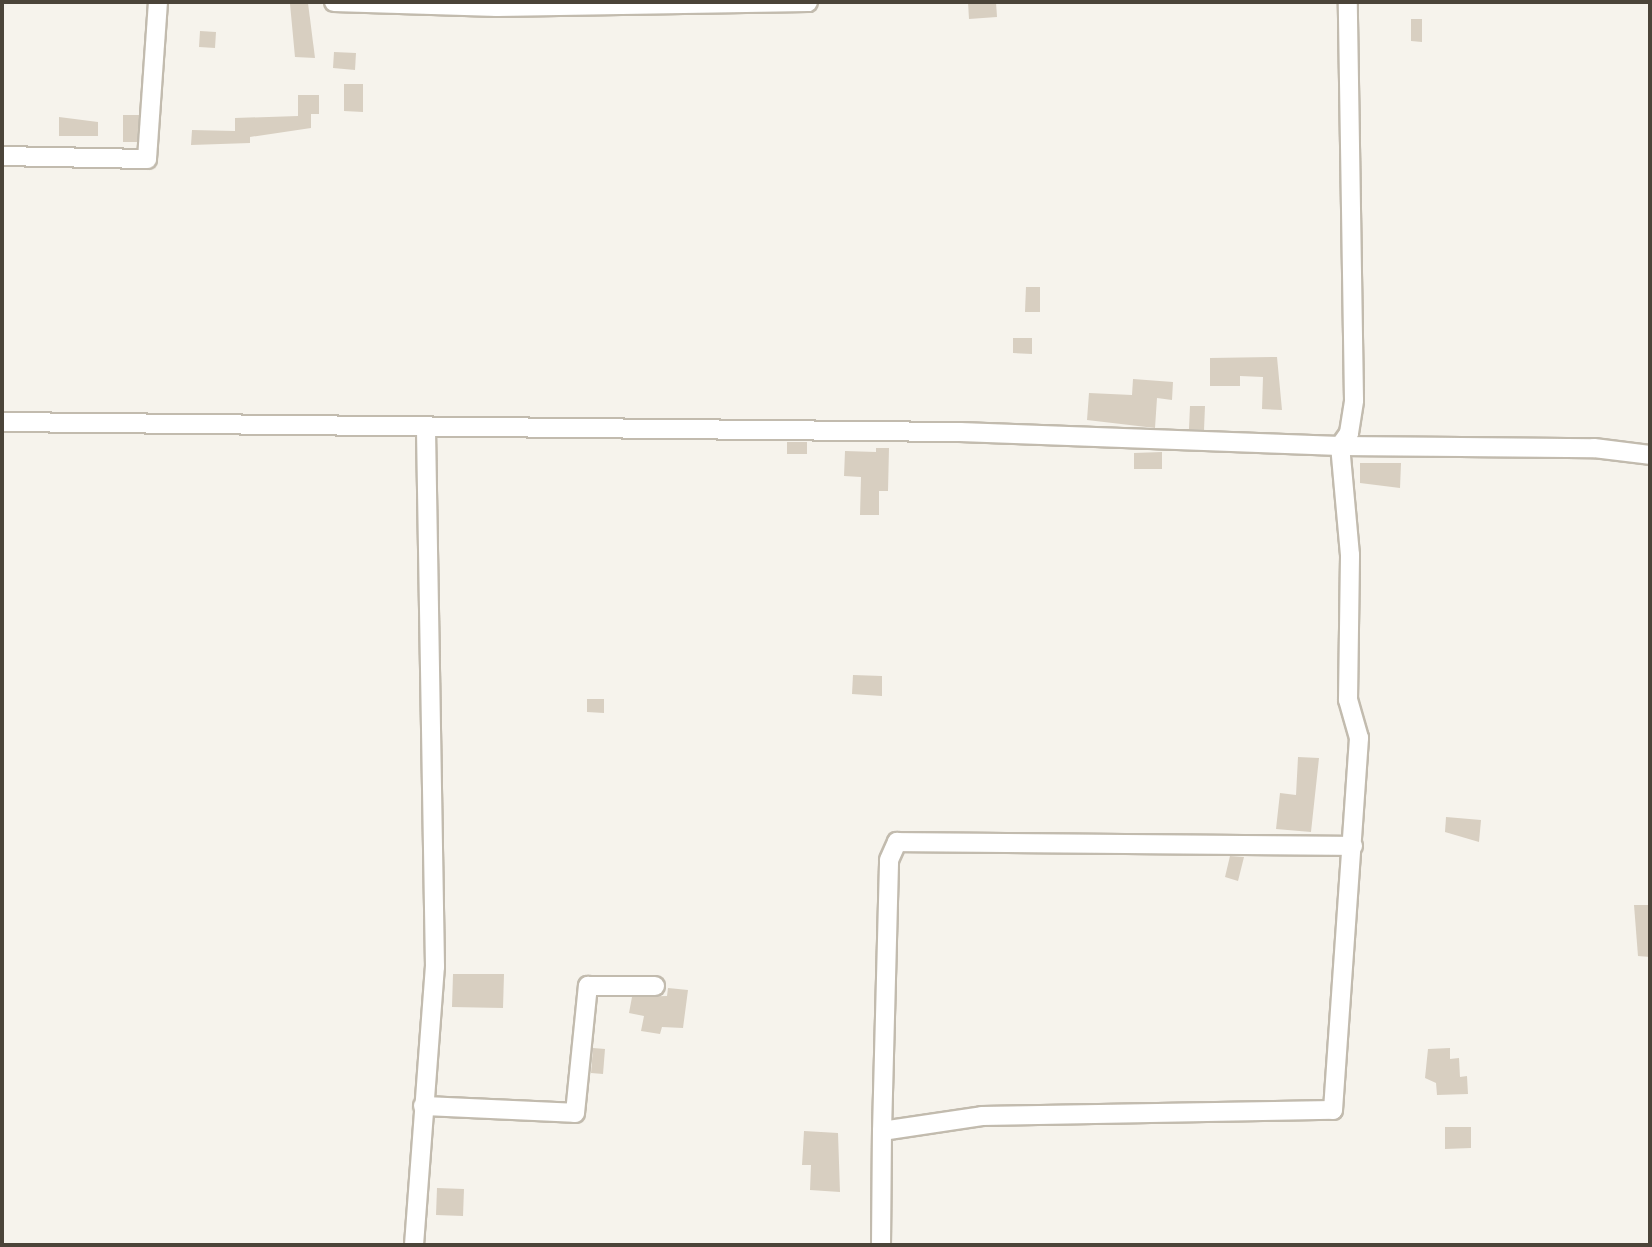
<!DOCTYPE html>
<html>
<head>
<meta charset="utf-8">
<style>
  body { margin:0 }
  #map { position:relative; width:1652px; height:1247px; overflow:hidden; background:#f6f3ec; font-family:Rubik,sans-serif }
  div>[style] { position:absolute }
  .building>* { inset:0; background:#d8cfc1 }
  .roads { filter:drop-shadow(2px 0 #c2bbae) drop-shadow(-2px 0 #c2bbae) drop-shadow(0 2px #c2bbae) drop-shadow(0 -2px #c2bbae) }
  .minor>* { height:18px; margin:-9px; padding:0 9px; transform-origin:9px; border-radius:9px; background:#fff }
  span { translate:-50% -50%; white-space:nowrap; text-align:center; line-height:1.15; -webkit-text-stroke:5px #fff; paint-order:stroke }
  .frame { position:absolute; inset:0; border:4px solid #4b4439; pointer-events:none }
</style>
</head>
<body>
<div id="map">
  <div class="building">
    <div style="clip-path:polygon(968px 2px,996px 2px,997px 17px,969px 19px)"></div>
    <div style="clip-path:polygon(308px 3px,315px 58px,295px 57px,290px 4px)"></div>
    <div style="clip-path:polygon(1411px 19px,1422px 19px,1422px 42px,1411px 41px)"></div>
    <div style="clip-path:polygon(200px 31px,216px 32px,215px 48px,199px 47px)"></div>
    <div style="clip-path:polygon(334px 52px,356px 53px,355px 70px,333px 68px)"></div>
    <div style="clip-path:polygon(344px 84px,363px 84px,363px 112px,344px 111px)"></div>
    <div style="clip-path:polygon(298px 95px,319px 95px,319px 114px,311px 114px,311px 128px,250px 137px,250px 143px,191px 145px,192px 130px,235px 131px,235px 118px,298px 116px)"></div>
    <div style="clip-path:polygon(123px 115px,139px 115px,137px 142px,123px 142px)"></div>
    <div style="clip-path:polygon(59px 117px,98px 122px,98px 136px,59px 136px)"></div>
    <div style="clip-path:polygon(1026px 287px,1040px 287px,1040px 312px,1025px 312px)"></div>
    <div style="clip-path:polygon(1013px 338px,1032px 338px,1032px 354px,1013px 353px)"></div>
    <div style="clip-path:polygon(1277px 357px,1282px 410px,1262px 409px,1263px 377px,1240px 376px,1240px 386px,1210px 386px,1210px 358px)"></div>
    <div style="clip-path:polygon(1133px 379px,1173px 382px,1172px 400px,1157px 398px,1155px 428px,1087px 420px,1089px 393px,1132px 395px)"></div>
    <div style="clip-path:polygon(1190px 406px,1205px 406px,1204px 430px,1189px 429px)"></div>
    <div style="clip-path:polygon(787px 442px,807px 442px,807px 454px,787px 454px)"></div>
    <div style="clip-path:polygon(876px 448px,889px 448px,888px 491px,879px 491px,879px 515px,860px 515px,861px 477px,844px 476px,845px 451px,876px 452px)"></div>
    <div style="clip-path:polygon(1162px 452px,1162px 469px,1134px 469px,1134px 453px)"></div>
    <div style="clip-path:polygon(1360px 463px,1401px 463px,1400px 488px,1360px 483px)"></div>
    <div style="clip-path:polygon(853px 675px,882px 676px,882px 696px,852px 694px)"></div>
    <div style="clip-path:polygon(587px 699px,604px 699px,604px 713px,587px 712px)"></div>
    <div style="clip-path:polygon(1298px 757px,1319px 758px,1311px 832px,1276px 829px,1280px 793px,1296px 795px)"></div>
    <div style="clip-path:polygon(1446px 817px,1481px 820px,1479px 842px,1445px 832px)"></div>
    <div style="clip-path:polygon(1230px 856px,1244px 857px,1238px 881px,1225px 877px)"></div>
    <div style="clip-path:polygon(1634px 905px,1650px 905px,1650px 957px,1638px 956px)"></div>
    <div style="clip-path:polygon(453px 974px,504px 974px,503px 1008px,452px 1007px)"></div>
    <div style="clip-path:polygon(668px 988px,688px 990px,683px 1028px,662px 1027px,660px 1034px,641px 1031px,644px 1016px,629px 1013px,632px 997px,667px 996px)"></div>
    <div style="clip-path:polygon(593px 1048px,605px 1049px,603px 1074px,591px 1073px)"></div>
    <div style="clip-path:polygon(1450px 1048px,1450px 1059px,1459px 1058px,1460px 1077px,1467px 1076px,1468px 1094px,1437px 1095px,1436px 1083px,1425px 1078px,1428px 1049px)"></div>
    <div style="clip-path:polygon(1445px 1127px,1471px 1127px,1471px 1148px,1445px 1149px)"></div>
    <div style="clip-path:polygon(804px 1131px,838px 1133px,840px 1192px,810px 1190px,811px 1165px,802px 1165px)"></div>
    <div style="clip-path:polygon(437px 1188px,464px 1189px,463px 1216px,436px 1215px)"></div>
  </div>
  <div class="roads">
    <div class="minor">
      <div style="left:334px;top:2px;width:163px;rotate:1.8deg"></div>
      <div style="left:497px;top:7px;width:311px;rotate:-0.9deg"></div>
      <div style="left:2px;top:156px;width:145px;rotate:1.2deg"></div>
      <div style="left:147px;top:159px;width:157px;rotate:-86deg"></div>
      <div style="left:2px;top:422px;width:958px;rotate:0.6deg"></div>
      <div style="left:960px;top:432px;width:380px;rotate:2.1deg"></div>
      <div style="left:1340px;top:446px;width:254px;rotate:0.5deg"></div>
      <div style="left:1594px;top:448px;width:56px;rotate:7.1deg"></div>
      <div style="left:423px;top:1106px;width:152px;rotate:2.6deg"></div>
      <div style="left:575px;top:1113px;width:128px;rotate:-84.2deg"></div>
      <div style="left:588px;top:986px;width:67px"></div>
      <div style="left:882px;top:1131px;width:271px;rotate:-88.5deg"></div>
      <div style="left:889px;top:860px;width:20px;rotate:-66deg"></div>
      <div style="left:897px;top:842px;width:456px;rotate:0.5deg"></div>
      <div style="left:414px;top:1245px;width:279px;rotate:-85.7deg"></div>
      <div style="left:435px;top:967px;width:538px;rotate:-90.96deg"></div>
      <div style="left:881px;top:1245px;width:114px;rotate:-89.5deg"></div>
      <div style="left:882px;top:1131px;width:101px;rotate:-8.5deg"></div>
      <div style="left:982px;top:1116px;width:351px;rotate:-1deg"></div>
      <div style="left:1333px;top:1110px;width:373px;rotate:-86deg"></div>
      <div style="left:1359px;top:738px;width:40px;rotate:-106deg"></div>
      <div style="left:1348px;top:700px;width:145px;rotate:-89.2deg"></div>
      <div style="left:1350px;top:555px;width:109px;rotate:-95.2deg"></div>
      <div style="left:1340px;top:446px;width:16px;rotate:-55deg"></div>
      <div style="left:1349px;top:433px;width:33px;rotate:-81deg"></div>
      <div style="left:1354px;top:400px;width:398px;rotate:-90.9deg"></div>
    </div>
  </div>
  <div class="frame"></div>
</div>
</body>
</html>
